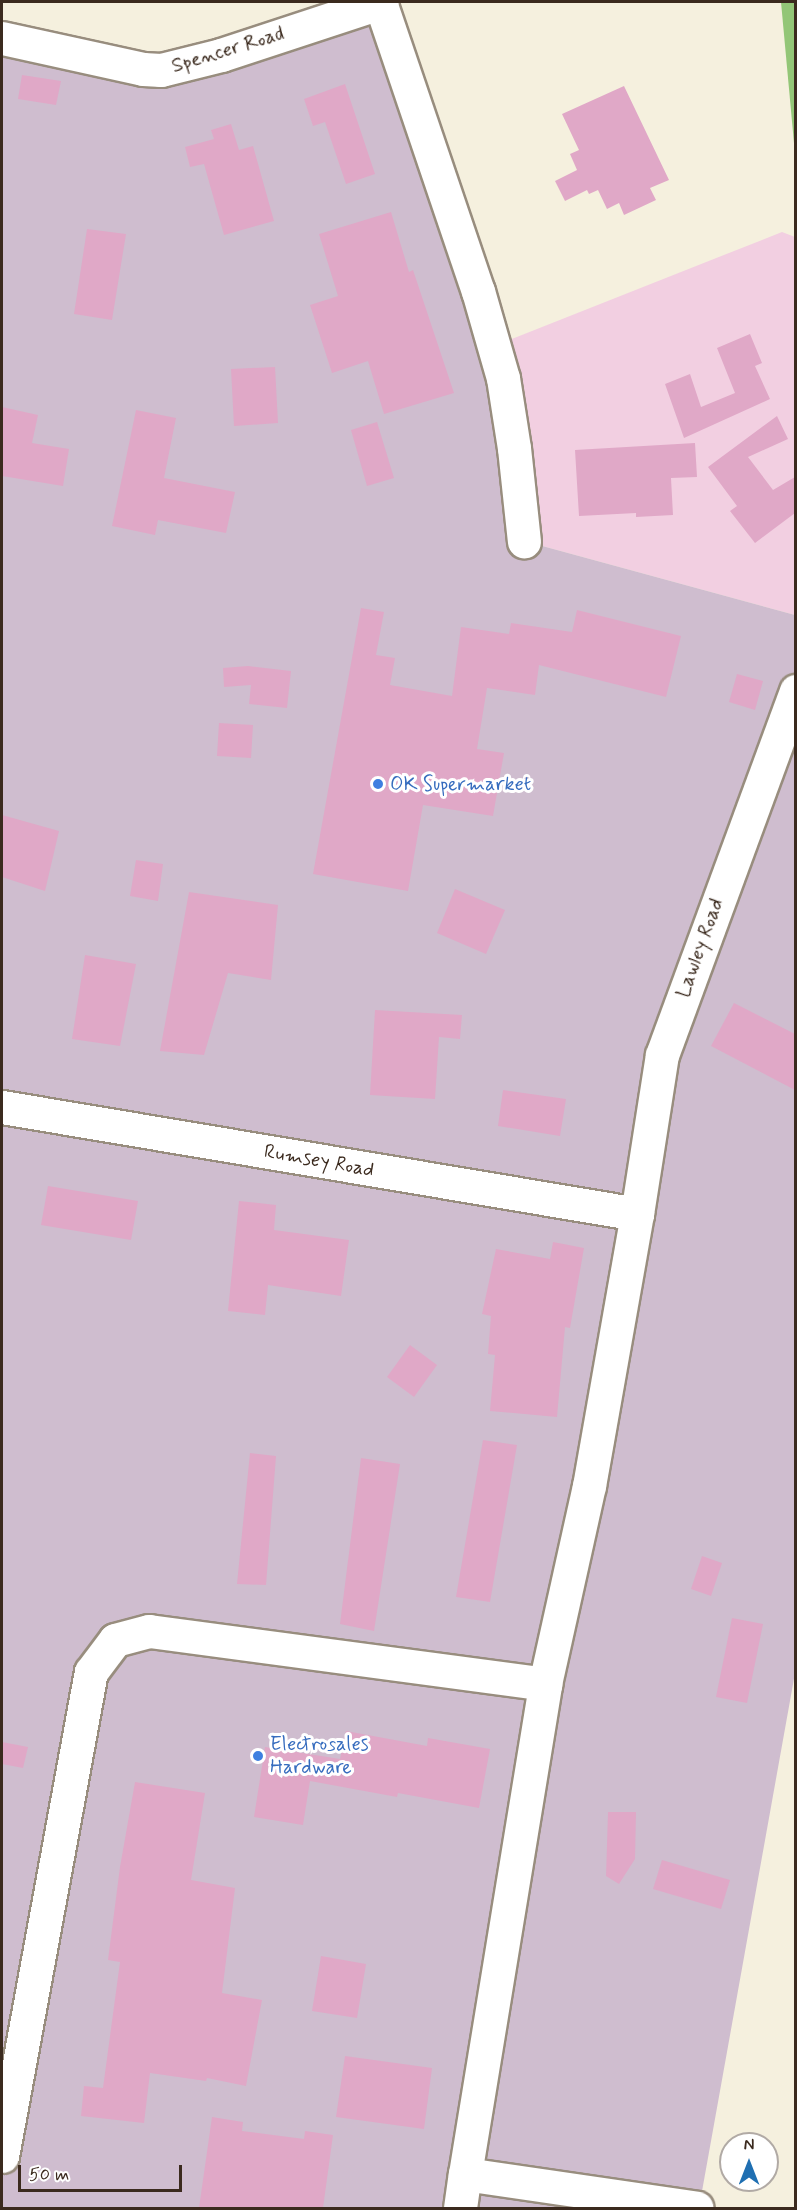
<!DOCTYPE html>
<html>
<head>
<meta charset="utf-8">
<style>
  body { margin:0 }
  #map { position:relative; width:797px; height:2210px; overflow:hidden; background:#f5f0de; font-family:Mynerve,sans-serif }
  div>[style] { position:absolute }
  .built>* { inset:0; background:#f2cfe1 }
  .industrial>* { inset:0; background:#cfbdcf }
  .green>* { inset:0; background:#93c677 }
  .building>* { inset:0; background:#e0a8c7 }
  .roads { filter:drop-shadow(2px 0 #988d7e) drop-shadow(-2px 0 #988d7e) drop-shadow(0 2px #988d7e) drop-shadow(0 -2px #988d7e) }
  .minor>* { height:33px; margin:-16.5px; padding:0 16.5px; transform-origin:16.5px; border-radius:16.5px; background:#fff }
  .dots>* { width:16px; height:16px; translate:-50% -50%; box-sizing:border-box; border:3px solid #fff; border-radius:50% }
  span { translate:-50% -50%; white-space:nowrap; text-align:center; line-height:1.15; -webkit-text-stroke:6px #fff; paint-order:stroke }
  .street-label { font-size:20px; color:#3b2a1e }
  .shop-label { font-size:20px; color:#366cbe }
  .left { translate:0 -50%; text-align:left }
  .frame { position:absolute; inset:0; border:3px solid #3b2a1e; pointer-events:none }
  .north { position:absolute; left:719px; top:2132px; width:60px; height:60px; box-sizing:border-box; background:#fff; border:2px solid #b1aaa5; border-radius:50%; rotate:0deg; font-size:16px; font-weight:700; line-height:24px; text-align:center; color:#3b2a1e }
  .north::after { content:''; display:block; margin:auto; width:21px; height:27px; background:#1f6fb2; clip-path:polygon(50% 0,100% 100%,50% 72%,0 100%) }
  .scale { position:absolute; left:18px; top:2165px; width:164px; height:27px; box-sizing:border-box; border:3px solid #3b2a1e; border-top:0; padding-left:8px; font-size:18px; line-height:21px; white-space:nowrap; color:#3b2a1e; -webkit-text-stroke:4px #fff; paint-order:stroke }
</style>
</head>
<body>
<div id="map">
  <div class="built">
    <div style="clip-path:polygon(782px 232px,795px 237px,795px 615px,524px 541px,494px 346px)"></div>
  </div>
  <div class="industrial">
    <div style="clip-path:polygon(380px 2px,478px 291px,524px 541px,795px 615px,795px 1673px,699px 2208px,2px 2208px,2px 38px,143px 69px)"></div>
  </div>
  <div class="green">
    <div style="clip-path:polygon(781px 2px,795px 2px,795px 154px)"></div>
  </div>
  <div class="building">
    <div style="clip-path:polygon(22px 75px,61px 81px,56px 105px,18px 99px)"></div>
    <div style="clip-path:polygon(345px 84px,375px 174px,346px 184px,325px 122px,313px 126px,304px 99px)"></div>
    <div style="clip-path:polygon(624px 86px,669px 180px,650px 188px,656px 200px,624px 215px,619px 203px,607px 209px,598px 190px,589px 194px,587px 190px,565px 201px,555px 181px,577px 170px,570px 154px,579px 150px,562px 114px)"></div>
    <div style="clip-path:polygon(231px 124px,239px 150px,253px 146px,274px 221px,224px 235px,204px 164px,190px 167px,185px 147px,214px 139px,211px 130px)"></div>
    <div style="clip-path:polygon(391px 212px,409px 272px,413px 270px,454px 393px,384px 414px,368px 361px,332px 373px,310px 305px,338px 296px,319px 234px)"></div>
    <div style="clip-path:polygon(87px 229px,126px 234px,112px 320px,74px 314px)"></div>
    <div style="clip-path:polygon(750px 334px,762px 363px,755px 366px,770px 399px,684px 438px,665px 384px,690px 374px,701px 407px,735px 393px,717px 348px)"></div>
    <div style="clip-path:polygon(275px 367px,278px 423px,234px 426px,231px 369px)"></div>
    <div style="clip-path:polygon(2px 407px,38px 415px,32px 443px,69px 449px,63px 486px,2px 476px)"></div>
    <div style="clip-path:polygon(136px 410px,176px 418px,164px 478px,235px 492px,226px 533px,158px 520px,155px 535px,112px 526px)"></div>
    <div style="clip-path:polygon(777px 416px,788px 439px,748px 457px,773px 490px,795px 477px,795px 513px,755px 543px,730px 511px,737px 506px,708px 467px)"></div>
    <div style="clip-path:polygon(377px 422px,394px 478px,367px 486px,351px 430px)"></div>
    <div style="clip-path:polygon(695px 443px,697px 477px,671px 478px,673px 515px,636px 517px,636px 513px,579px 516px,575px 450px)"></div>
    <div style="clip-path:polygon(361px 608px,384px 612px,376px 655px,395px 658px,390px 685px,452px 696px,461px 627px,509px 634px,511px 623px,572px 632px,577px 610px,681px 636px,666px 697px,539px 665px,535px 695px,487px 688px,477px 749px,504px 753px,493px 816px,423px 805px,408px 891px,313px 874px)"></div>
    <div style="clip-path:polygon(248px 666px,291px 671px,287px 708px,249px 704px,251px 685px,224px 687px,223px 668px)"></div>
    <div style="clip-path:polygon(737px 674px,763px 681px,755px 710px,729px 702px)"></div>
    <div style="clip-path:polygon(219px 723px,253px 725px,251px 758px,217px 756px)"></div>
    <div style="clip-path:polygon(2px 815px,59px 831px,45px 891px,2px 877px)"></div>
    <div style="clip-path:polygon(136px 860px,163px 864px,158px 901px,130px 896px)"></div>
    <div style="clip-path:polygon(455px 889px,505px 910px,486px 954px,437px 933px)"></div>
    <div style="clip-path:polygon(189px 892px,278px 905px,271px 980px,228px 973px,204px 1055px,160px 1051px)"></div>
    <div style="clip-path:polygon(85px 955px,136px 964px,120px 1046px,72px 1039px)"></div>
    <div style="clip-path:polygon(734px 1003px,795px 1034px,795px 1090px,711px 1046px)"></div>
    <div style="clip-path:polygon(375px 1010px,462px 1015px,460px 1039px,439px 1037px,435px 1099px,370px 1095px)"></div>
    <div style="clip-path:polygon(503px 1090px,566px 1099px,560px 1136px,498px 1126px)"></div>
    <div style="clip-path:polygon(48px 1186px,138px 1201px,131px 1240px,41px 1225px)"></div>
    <div style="clip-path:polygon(239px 1201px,276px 1205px,274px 1230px,349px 1240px,341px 1296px,268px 1285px,265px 1315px,228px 1311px)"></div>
    <div style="clip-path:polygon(553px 1242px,584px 1248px,570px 1328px,565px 1327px,557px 1417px,490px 1411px,495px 1355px,488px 1354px,491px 1316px,482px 1314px,496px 1249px,550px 1259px)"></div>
    <div style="clip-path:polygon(410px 1345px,437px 1365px,414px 1397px,387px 1377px)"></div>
    <div style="clip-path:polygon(483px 1440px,517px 1445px,490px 1602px,456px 1597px)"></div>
    <div style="clip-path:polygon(250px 1453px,276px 1456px,266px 1585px,237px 1584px)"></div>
    <div style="clip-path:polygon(361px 1458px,400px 1464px,374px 1631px,340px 1624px)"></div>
    <div style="clip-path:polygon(702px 1556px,722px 1563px,711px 1596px,691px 1589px)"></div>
    <div style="clip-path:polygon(732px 1618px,763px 1624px,747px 1703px,716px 1697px)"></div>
    <div style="clip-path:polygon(346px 1731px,427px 1746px,428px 1738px,490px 1749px,479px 1808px,398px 1793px,397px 1797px,310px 1781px,303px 1825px,254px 1817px,265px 1747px,340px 1759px)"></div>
    <div style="clip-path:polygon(2px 1742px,28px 1747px,23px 1768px,2px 1764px)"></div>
    <div style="clip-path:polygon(135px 1782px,205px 1793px,191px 1880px,235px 1888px,222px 1993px,262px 2000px,246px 2086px,207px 2078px,206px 2081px,150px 2073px,144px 2123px,81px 2116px,84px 2086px,103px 2088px,120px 1962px,108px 1960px,120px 1867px)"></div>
    <div style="clip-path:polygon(608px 1812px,636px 1812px,635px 1859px,619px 1884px,606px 1876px)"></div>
    <div style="clip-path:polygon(662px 1860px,730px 1880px,721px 1909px,653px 1889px)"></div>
    <div style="clip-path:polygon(321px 1956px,366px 1964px,357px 2018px,312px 2011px)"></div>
    <div style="clip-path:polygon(345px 2056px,432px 2068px,424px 2129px,336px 2117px)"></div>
    <div style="clip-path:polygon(212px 2117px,243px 2122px,242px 2131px,304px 2139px,305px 2131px,333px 2135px,323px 2208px,199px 2208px)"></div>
  </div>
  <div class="roads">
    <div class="minor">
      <div style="left:380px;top:2px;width:305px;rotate:71.3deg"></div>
      <div style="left:478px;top:291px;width:91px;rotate:74deg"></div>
      <div style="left:503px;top:378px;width:71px;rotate:81.1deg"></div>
      <div style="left:514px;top:448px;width:94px;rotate:83.9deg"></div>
      <div style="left:2px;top:38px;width:144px;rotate:12.4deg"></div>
      <div style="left:143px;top:69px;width:18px;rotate:3deg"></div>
      <div style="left:161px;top:70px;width:62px;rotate:-14deg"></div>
      <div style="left:221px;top:55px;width:169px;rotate:-18.2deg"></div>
      <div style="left:2px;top:1107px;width:644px;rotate:9.56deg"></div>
      <div style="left:2px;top:2156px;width:492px;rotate:-79.6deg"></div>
      <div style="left:91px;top:1672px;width:40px;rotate:-53deg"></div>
      <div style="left:115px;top:1640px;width:35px;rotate:-15deg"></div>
      <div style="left:149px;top:1631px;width:400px;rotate:7.6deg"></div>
      <div style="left:465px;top:2174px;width:496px;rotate:-80.7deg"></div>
      <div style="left:545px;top:1684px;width:203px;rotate:-77.5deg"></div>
      <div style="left:589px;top:1486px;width:276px;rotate:-80deg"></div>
      <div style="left:637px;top:1214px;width:161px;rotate:-81.1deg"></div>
      <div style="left:662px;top:1055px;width:388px;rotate:-69.8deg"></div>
      <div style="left:460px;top:2208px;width:34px;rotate:-82deg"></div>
      <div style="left:465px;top:2174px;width:234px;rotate:8.3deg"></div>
    </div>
  </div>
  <div class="dots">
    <div style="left:378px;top:784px;background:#3f7fe0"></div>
    <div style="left:258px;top:1756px;background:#3f7fe0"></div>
  </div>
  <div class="street-label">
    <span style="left:228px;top:50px;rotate:-17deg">Spencer Road</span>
    <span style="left:700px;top:948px;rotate:-70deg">Lawley Road</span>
    <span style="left:319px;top:1161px;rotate:10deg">Rumsey Road</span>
  </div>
  <div class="shop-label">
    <span class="left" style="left:390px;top:784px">OK Supermarket</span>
    <span class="left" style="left:270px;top:1756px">Electrosales<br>Hardware</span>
  </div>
  <div class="frame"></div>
  <div class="north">N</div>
  <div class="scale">50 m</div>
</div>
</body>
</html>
